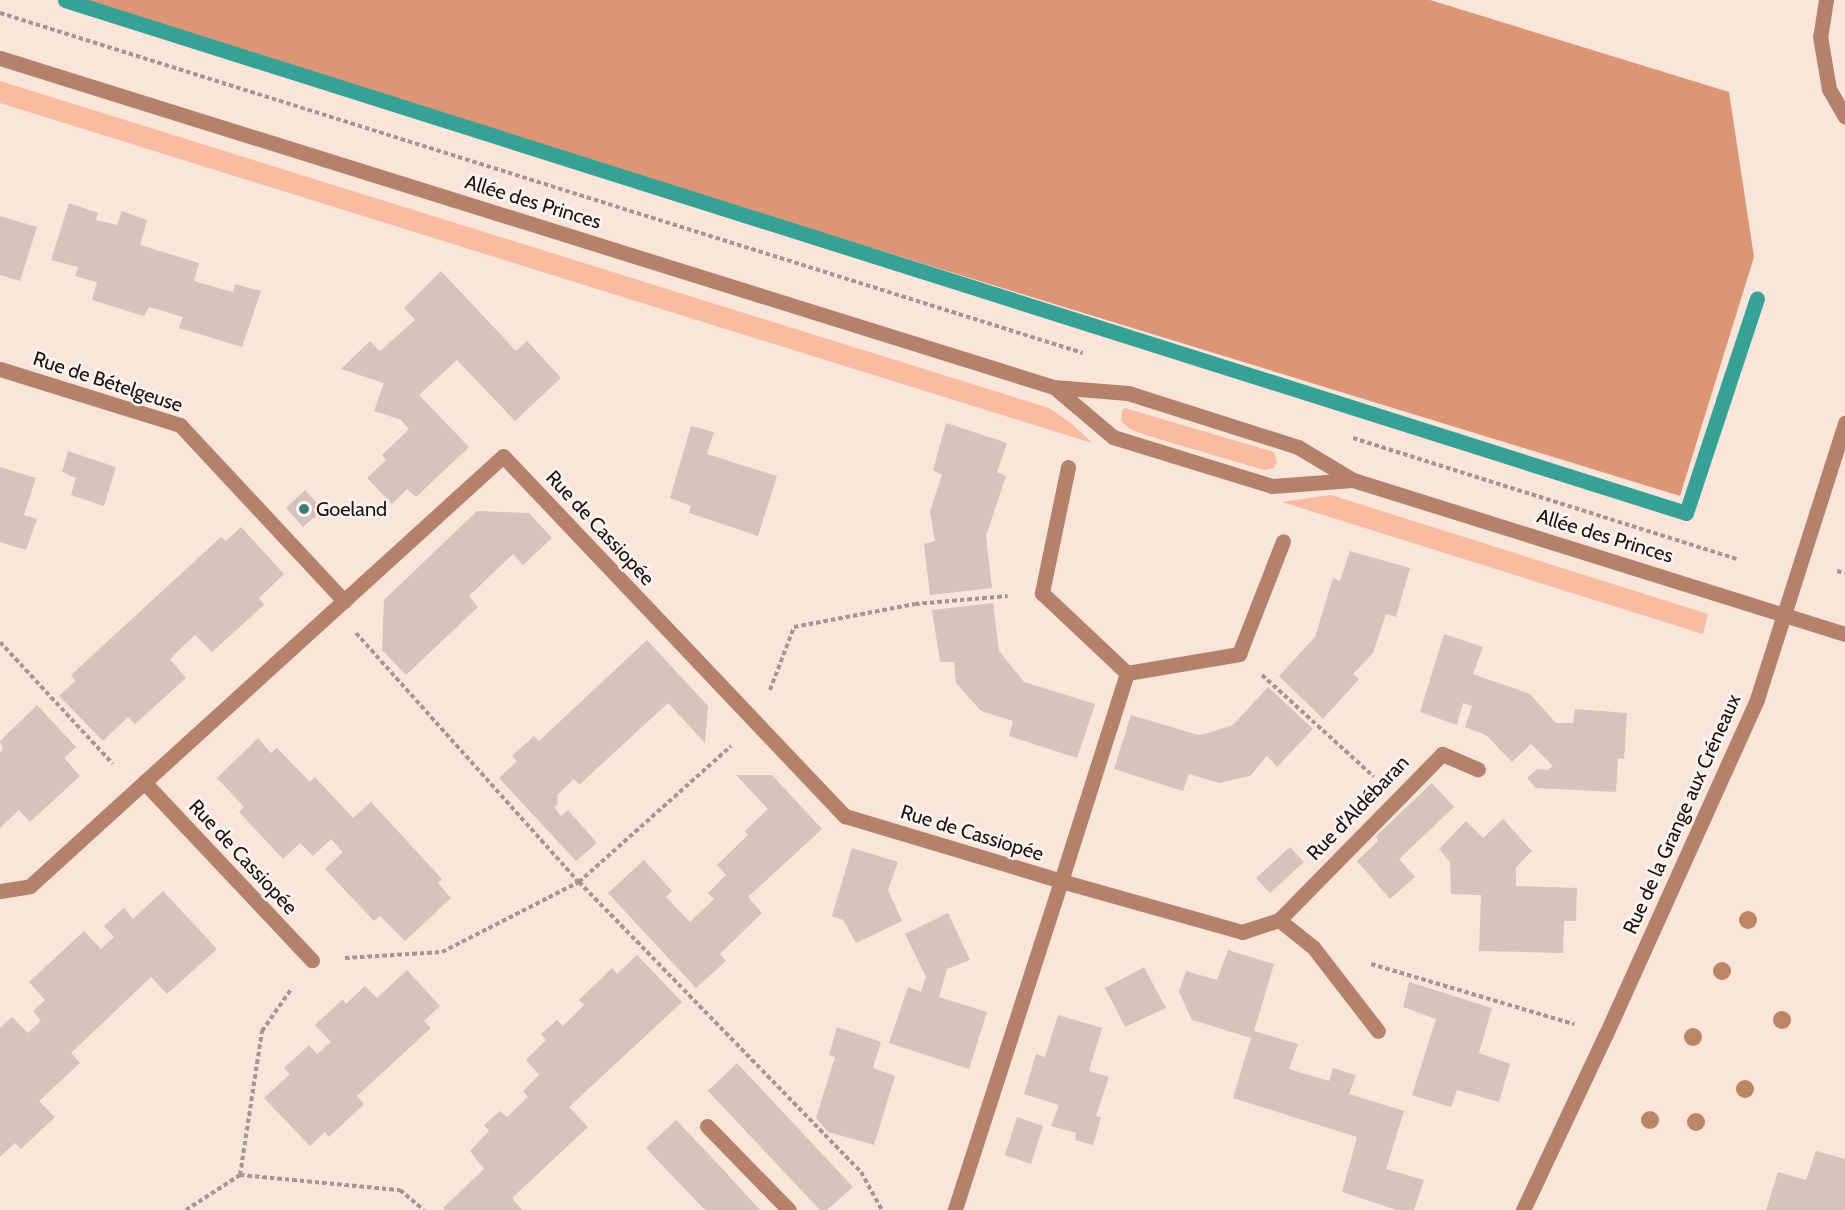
<!DOCTYPE html>
<html>
<head>
<meta charset="utf-8">
<style>
  body { margin:0 }
  #map { position:relative; width:1845px; height:1210px; overflow:hidden; background:#fae5db; font-family:Cabin,sans-serif }
  div>[style] { position:absolute }
  .green>* { inset:0; background:#f9bca0 }
  .forest>* { inset:0; background:#dc9675 }
  .stream>* { height:15px; margin:-7.5px; padding:0 7.5px; transform-origin:7.5px; border-radius:7.5px; background:#37a196 }
  .building>* { inset:0; background:#d7c3ba }
  .path>* { height:4px; margin-top:-2px; transform-origin:0; background:repeating-linear-gradient(90deg,#a6968f 0 4.5px,transparent 0 7.5px) }
  .minor>* { height:15px; margin:-7.5px; padding:0 7.5px; transform-origin:7.5px; border-radius:7.5px; background:#b4826b }
  .trees>* { width:18px; height:18px; margin:-9px; border-radius:50%; background:#bc8563 }
  .dots>* { width:16px; height:16px; translate:-50% -50%; box-sizing:border-box; border:3px solid #fef5f1; border-radius:50% }
  span { translate:-50% -50%; white-space:nowrap; text-align:center; line-height:1.15; -webkit-text-stroke:5px #fef5f1; paint-order:stroke }
  .street-label { font-size:20px; color:#19120f }
  .poi-label { font-size:20px; color:#19120f }
  .left { translate:0 -50%; text-align:left }
</style>
</head>
<body>
<div id="map">
  <div class="green">
    <div style="clip-path:polygon(0 81px,1049px 408px,1071px 423px,1092px 443px,0 103px)"></div>
    <div style="clip-path:polygon(1125px 408px,1274px 452px,1277px 462px,1274px 468px,1264px 470px,1145px 435px,1130px 429px,1121px 421px,1122px 411px)"></div>
    <div style="clip-path:polygon(1331px 495px,1708px 614px,1703px 634px,1282px 502px)"></div>
  </div>
  <div class="forest">
    <div style="clip-path:polygon(64px 0,1430px 0,1729px 92px,1754px 257px,1680px 496px)"></div>
  </div>
  <div class="stream">
    <div style="left:65px;top:0;width:1700px;rotate:17.56deg"></div>
    <div style="left:1686px;top:513px;width:226px;rotate:-71.7deg"></div>
  </div>
  <div class="building">
    <div style="clip-path:polygon(69px 203px,98px 213px,96px 220px,117px 225px,122px 211px,147px 220px,140px 245px,199px 263px,194px 281px,233px 292px,235px 284px,261px 291px,242px 347px,179px 328px,183px 317px,149px 307px,144px 316px,92px 300px,97px 282px,75px 276px,78px 267px,51px 260px)"></div>
    <div style="clip-path:polygon(0 216px,37px 227px,20px 281px,0 275px)"></div>
    <div style="clip-path:polygon(441px 271px,516px 351px,527px 341px,561px 378px,515px 421px,457px 360px,419px 395px,469px 447px,416px 497px,407px 489px,392px 504px,367px 478px,386px 460px,382px 455px,409px 429px,401px 420px,374px 411px,384px 383px,341px 369px,370px 341px,380px 351px,415px 320px,404px 308px)"></div>
    <div style="clip-path:polygon(946px 423px,1007px 443px,997px 472px,1006px 476px,986px 536px,992px 588px,930px 595px,924px 544px,935px 541px,930px 511px,942px 475px,933px 470px)"></div>
    <div style="clip-path:polygon(691px 426px,714px 432px,707px 454px,777px 476px,758px 536px,689px 513px,691px 506px,670px 498px)"></div>
    <div style="clip-path:polygon(68px 451px,116px 467px,104px 506px,71px 495px,76px 478px,62px 472px)"></div>
    <div style="clip-path:polygon(0 467px,36px 478px,24px 515px,37px 519px,26px 550px,0 542px)"></div>
    <div style="clip-path:polygon(305px 490px,323px 510px,303px 527px,286px 508px)"></div>
    <div style="clip-path:polygon(477px 511px,529px 513px,552px 538px,523px 565px,513px 554px,469px 596px,478px 607px,406px 675px,382px 650px,384px 600px)"></div>
    <div style="clip-path:polygon(241px 527px,284px 574px,259px 598px,264px 605px,212px 652px,195px 635px,182px 647px,170px 659px,186px 678px,135px 724px,128px 717px,103px 741px,59px 696px,75px 681px,71px 675px,221px 537px,226px 541px)"></div>
    <div style="clip-path:polygon(1350px 551px,1410px 568px,1396px 617px,1386px 614px,1373px 653px,1353px 674px,1359px 679px,1323px 719px,1279px 676px,1315px 637px,1333px 578px,1340px 581px)"></div>
    <div style="clip-path:polygon(993px 603px,999px 651px,1024px 682px,1095px 704px,1077px 758px,1009px 736px,1013px 721px,981px 711px,956px 683px,954px 662px,940px 662px,932px 610px)"></div>
    <div style="clip-path:polygon(1444px 634px,1483px 647px,1473px 674px,1530px 694px,1556px 723px,1573px 723px,1575px 709px,1627px 713px,1624px 759px,1618px 758px,1616px 792px,1536px 788px,1527px 778px,1537px 769px,1548px 770px,1553px 766px,1531px 744px,1512px 762px,1486px 735px,1465px 727px,1472px 706px,1463px 703px,1457px 725px,1420px 712px)"></div>
    <div style="clip-path:polygon(647px 640px,708px 706px,705px 743px,668px 703px,579px 785px,574px 779px,557px 795px,558px 804px,554px 807px,561px 816px,568px 810px,597px 843px,576px 861px,499px 778px,517px 761px,512px 756px,534px 736px,539px 741px)"></div>
    <div style="clip-path:polygon(1268px 687px,1313px 729px,1277px 767px,1267px 756px,1250px 776px,1219px 783px,1189px 774px,1183px 791px,1114px 769px,1131px 715px,1198px 735px,1205px 734px,1233px 725px)"></div>
    <div style="clip-path:polygon(37px 705px,76px 747px,64px 758px,80px 776px,30px 822px,19px 810px,0 828px,0 753px,3px 749px,0 741px)"></div>
    <div style="clip-path:polygon(258px 738px,271px 753px,277px 748px,310px 782px,315px 777px,353px 818px,371px 802px,442px 879px,438px 883px,451px 898px,405px 941px,380px 916px,374px 921px,325px 869px,343px 852px,331px 839px,313px 856px,300px 843px,283px 859px,239px 812px,244px 807px,217px 778px)"></div>
    <div style="clip-path:polygon(736px 775px,772px 775px,822px 829px,748px 897px,762px 913px,720px 954px,726px 961px,696px 988px,608px 893px,644px 860px,672px 891px,666px 897px,690px 922px,714px 899px,708px 893px,726px 875px,717px 865px,748px 835px,745px 831px,768px 809px)"></div>
    <div style="clip-path:polygon(1432px 783px,1454px 807px,1399px 859px,1415px 877px,1390px 899px,1357px 861px,1378px 841px,1376px 836px)"></div>
    <div style="clip-path:polygon(1503px 819px,1532px 851px,1516px 867px,1516px 886px,1577px 888px,1576px 921px,1564px 921px,1563px 953px,1479px 951px,1481px 895px,1451px 894px,1450px 862px,1439px 849px,1466px 821px,1483px 838px)"></div>
    <div style="clip-path:polygon(1290px 847px,1304px 862px,1270px 893px,1256px 878px)"></div>
    <div style="clip-path:polygon(852px 848px,898px 862px,888px 890px,902px 921px,856px 943px,843px 920px,832px 916px)"></div>
    <div style="clip-path:polygon(163px 891px,217px 949px,167px 994px,151px 977px,71px 1053px,80px 1063px,39px 1101px,55px 1117px,21px 1149px,15px 1143px,0 1157px,0 1028px,12px 1017px,28px 1033px,41px 1021px,33px 1011px,45px 1000px,29px 982px,84px 931px,101px 949px,114px 937px,104px 926px,124px 908px,133px 919px)"></div>
    <div style="clip-path:polygon(948px 913px,970px 960px,947px 969px,939px 997px,987px 1012px,969px 1069px,889px 1043px,908px 987px,921px 992px,926px 977px,905px 934px)"></div>
    <div style="clip-path:polygon(1228px 950px,1274px 964px,1254px 1031px,1298px 1044px,1289px 1069px,1329px 1081px,1333px 1068px,1356px 1075px,1349px 1094px,1404px 1111px,1386px 1169px,1424px 1180px,1414px 1210px,1397px 1210px,1342px 1192px,1357px 1137px,1233px 1098px,1251px 1038px,1192px 1020px,1179px 992px,1186px 971px,1217px 980px)"></div>
    <div style="clip-path:polygon(637px 955px,682px 1002px,569px 1107px,588px 1127px,512px 1198px,522px 1210px,445px 1210px,443px 1208px,484px 1169px,470px 1151px,489px 1131px,484px 1125px,500px 1111px,507px 1117px,528px 1097px,523px 1091px,539px 1075px,526px 1060px,546px 1040px,541px 1034px,557px 1020px,563px 1026px,584px 1005px,579px 1000px,612px 968px,617px 974px)"></div>
    <div style="clip-path:polygon(1144px 967px,1166px 1008px,1125px 1027px,1105px 988px)"></div>
    <div style="clip-path:polygon(407px 970px,440px 1006px,424px 1021px,431px 1028px,357px 1096px,364px 1104px,329px 1137px,325px 1132px,310px 1146px,264px 1098px,290px 1074px,284px 1068px,309px 1045px,317px 1054px,331px 1042px,315px 1025px,343px 999px,346px 1004px,365px 986px,377px 998px)"></div>
    <div style="clip-path:polygon(1409px 982px,1492px 1008px,1479px 1053px,1510px 1064px,1499px 1102px,1457px 1090px,1451px 1107px,1412px 1095px,1436px 1019px,1403px 1007px)"></div>
    <div style="clip-path:polygon(1058px 1015px,1102px 1028px,1089px 1071px,1109px 1077px,1096px 1116px,1101px 1117px,1093px 1145px,1075px 1140px,1076px 1133px,1051px 1126px,1059px 1105px,1024px 1094px,1036px 1054px,1045px 1057px)"></div>
    <div style="clip-path:polygon(837px 1027px,881px 1042px,873px 1068px,895px 1076px,874px 1145px,828px 1132px,816px 1118px,835px 1057px,829px 1055px)"></div>
    <div style="clip-path:polygon(737px 1063px,853px 1187px,827px 1210px,820px 1210px,708px 1091px)"></div>
    <div style="clip-path:polygon(1017px 1117px,1043px 1126px,1031px 1164px,1005px 1155px)"></div>
    <div style="clip-path:polygon(676px 1120px,718px 1164px,760px 1210px,705px 1210px,660px 1163px,646px 1148px)"></div>
    <div style="clip-path:polygon(1816px 1151px,1845px 1159px,1845px 1210px,1766px 1210px,1778px 1172px,1806px 1180px)"></div>
  </div>
  <div class="path">
    <div style="left:0;top:13px;width:1135px;rotate:17.43deg"></div>
    <div style="left:1353px;top:438px;width:402px;rotate:17.5deg"></div>
    <div style="left:1837px;top:571px;width:8px;rotate:14deg"></div>
    <div style="left:356px;top:633px;width:334px;rotate:48.2deg"></div>
    <div style="left:579px;top:882px;width:405px;rotate:45.8deg"></div>
    <div style="left:861px;top:1172px;width:43px;rotate:61.1deg"></div>
    <div style="left:0;top:642px;width:166px;rotate:47.2deg"></div>
    <div style="left:1262px;top:675px;width:151px;rotate:42.3deg"></div>
    <div style="left:770px;top:690px;width:67px;rotate:-69.1deg"></div>
    <div style="left:794px;top:627px;width:123px;rotate:-10.8deg"></div>
    <div style="left:915px;top:604px;width:93px;rotate:-4.9deg"></div>
    <div style="left:345px;top:958px;width:97px;rotate:-3.5deg"></div>
    <div style="left:442px;top:952px;width:154px;rotate:-27.1deg"></div>
    <div style="left:579px;top:882px;width:204px;rotate:-41.8deg"></div>
    <div style="left:1371px;top:964px;width:212px;rotate:16.5deg"></div>
    <div style="left:240px;top:1175px;width:161px;rotate:5.4deg"></div>
    <div style="left:400px;top:1190px;width:31px;rotate:40deg"></div>
    <div style="left:186px;top:1210px;width:64px;rotate:-32.9deg"></div>
    <div style="left:240px;top:1175px;width:146px;rotate:-81.3deg"></div>
    <div style="left:262px;top:1031px;width:52px;rotate:-55.1deg"></div>
  </div>
  <div class="minor">
    <div style="left:1826px;top:0;width:36px;rotate:99deg"></div>
    <div style="left:1820px;top:36px;width:54px;rotate:80.4deg"></div>
    <div style="left:1829px;top:89px;width:32px;rotate:60deg"></div>
    <div style="left:0;top:58px;width:1104px;rotate:17.34deg"></div>
    <div style="left:1054px;top:387px;width:74px;rotate:4.6deg"></div>
    <div style="left:1128px;top:393px;width:178px;rotate:17.6deg"></div>
    <div style="left:1298px;top:447px;width:64px;rotate:31deg"></div>
    <div style="left:1353px;top:480px;width:516px;rotate:17.38deg"></div>
    <div style="left:0;top:369px;width:189px;rotate:17.3deg"></div>
    <div style="left:180px;top:425px;width:241px;rotate:47deg"></div>
    <div style="left:1054px;top:387px;width:77px;rotate:40.3deg"></div>
    <div style="left:1113px;top:437px;width:166px;rotate:17.1deg"></div>
    <div style="left:1272px;top:486px;width:81px;rotate:-4.2deg"></div>
    <div style="left:1068px;top:467px;width:129px;rotate:101.7deg"></div>
    <div style="left:1042px;top:593px;width:117px;rotate:43.3deg"></div>
    <div style="left:1127px;top:673px;width:114px;rotate:-9.6deg"></div>
    <div style="left:1239px;top:654px;width:121px;rotate:-68.7deg"></div>
    <div style="left:1127px;top:673px;width:218px;rotate:107.6deg"></div>
    <div style="left:1061px;top:881px;width:188px;rotate:15.7deg"></div>
    <div style="left:1242px;top:932px;width:39px;rotate:-18deg"></div>
    <div style="left:1279px;top:920px;width:43px;rotate:38.5deg"></div>
    <div style="left:1313px;top:947px;width:106px;rotate:52.3deg"></div>
    <div style="left:144px;top:782px;width:245px;rotate:46.7deg"></div>
    <div style="left:0;top:891px;width:30px;rotate:-9deg"></div>
    <div style="left:30px;top:886px;width:639px;rotate:-42.27deg"></div>
    <div style="left:503px;top:456px;width:497px;rotate:46.5deg"></div>
    <div style="left:845px;top:816px;width:226px;rotate:16.7deg"></div>
    <div style="left:1061px;top:881px;width:346px;rotate:107.9deg"></div>
    <div style="left:1279px;top:920px;width:233px;rotate:-45.5deg"></div>
    <div style="left:1442px;top:754px;width:39px;rotate:23deg"></div>
    <div style="left:707px;top:1126px;width:117px;rotate:45.7deg"></div>
    <div style="left:1523px;top:1210px;width:195px;rotate:-64.8deg"></div>
    <div style="left:1606px;top:1034px;width:367px;rotate:-65.7deg"></div>
    <div style="left:1757px;top:699px;width:290px;rotate:-72.3deg"></div>
  </div>
  <div class="trees">
    <div style="left:1748px;top:920px"></div>
    <div style="left:1722px;top:971px"></div>
    <div style="left:1782px;top:1020px"></div>
    <div style="left:1693px;top:1037px"></div>
    <div style="left:1745px;top:1089px"></div>
    <div style="left:1650px;top:1120px"></div>
    <div style="left:1696px;top:1122px"></div>
  </div>
  <div class="dots">
    <div style="left:304px;top:509px;background:#397f77"></div>
  </div>
  <div class="street-label">
    <span style="left:533px;top:202px;rotate:17deg">Allée des Princes</span>
    <span style="left:108px;top:382px;rotate:18deg">Rue de Bételgeuse</span>
    <span style="left:600px;top:528px;rotate:47deg">Rue de Cassiopée</span>
    <span style="left:1605px;top:536px;rotate:17deg">Allée des Princes</span>
    <span style="left:1358px;top:808px;rotate:-46deg">Rue d'Aldébaran</span>
    <span style="left:1682px;top:814px;rotate:-66deg">Rue de la Grange aux Créneaux</span>
    <span style="left:972px;top:833px;rotate:17deg">Rue de Cassiopée</span>
    <span style="left:243px;top:857px;rotate:47deg">Rue de Cassiopée</span>
  </div>
  <div class="poi-label">
    <span class="left" style="left:316px;top:509px">Goeland</span>
  </div>
</div>
</body>
</html>
